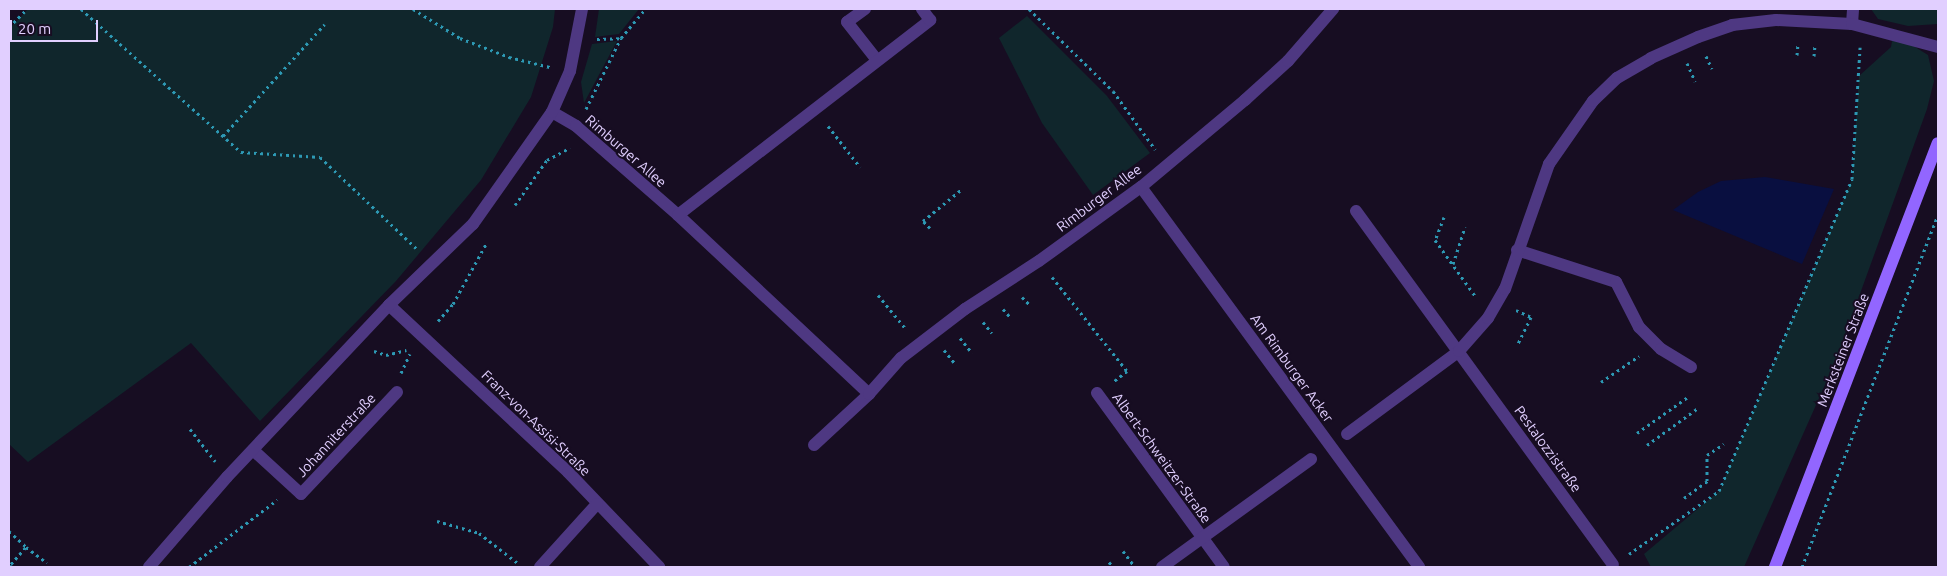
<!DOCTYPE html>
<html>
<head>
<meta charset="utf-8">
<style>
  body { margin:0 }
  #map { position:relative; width:1947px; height:576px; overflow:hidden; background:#170d22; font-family:Ubuntu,sans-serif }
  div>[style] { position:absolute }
  .green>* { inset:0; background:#10262c }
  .water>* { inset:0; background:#090f40 }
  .path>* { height:3px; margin-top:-1.5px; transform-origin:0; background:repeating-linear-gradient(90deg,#2d99b4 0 2.5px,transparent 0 6.5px) }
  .service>* { height:12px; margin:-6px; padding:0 6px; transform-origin:6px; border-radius:6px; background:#4e3882 }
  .minor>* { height:12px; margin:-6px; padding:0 6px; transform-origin:6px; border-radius:6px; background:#4e3882 }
  .secondary>* { height:12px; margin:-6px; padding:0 6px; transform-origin:6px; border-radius:6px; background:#9266ff }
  span { translate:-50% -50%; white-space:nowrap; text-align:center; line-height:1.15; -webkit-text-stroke:4px #170d22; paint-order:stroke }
  .street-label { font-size:14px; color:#e1cfff }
  .frame { position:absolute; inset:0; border:10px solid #e1cfff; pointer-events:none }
  .scale { position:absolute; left:10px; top:20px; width:88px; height:22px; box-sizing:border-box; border:2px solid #e1cfff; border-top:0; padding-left:6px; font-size:15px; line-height:18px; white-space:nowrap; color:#e1cfff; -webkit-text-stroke:4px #170d22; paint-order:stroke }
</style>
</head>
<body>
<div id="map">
  <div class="green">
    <div style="clip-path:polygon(28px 9px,555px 9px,553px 27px,531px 97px,481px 180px,396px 281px,260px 421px,191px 343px,28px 462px,9px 444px,9px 29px)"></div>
    <div style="clip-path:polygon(599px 9px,639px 9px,619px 34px,595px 37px)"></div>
    <div style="clip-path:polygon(1871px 9px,1938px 9px,1938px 24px,1908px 26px,1878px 19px)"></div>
    <div style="clip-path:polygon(1027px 16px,1107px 96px,1150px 153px,1093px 195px,1042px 123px,999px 38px)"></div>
    <div style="clip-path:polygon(617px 41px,584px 103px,581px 82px,592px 44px)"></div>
    <div style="clip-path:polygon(1892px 41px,1907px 42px,1928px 55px,1934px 81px,1927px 109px,1836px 360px,1744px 567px,1651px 567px,1644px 554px,1719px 491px,1852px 179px,1859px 76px,1891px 47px)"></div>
  </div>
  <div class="water">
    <div style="clip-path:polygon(1765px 177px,1834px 189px,1802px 264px,1673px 210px,1698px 192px,1721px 181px)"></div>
  </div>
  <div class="path">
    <div style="left:81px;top:9px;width:215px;rotate:41.8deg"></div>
    <div style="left:241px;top:152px;width:79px;rotate:3.6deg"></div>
    <div style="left:320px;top:157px;width:135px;rotate:43.5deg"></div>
    <div style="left:413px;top:9px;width:55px;rotate:31.7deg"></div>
    <div style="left:460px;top:38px;width:53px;rotate:21.2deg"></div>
    <div style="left:509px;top:57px;width:42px;rotate:13.7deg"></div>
    <div style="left:1029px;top:9px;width:117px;rotate:44.3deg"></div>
    <div style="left:1113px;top:91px;width:72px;rotate:54.1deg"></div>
    <div style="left:9px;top:27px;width:25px;rotate:-45deg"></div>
    <div style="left:597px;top:39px;width:24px;rotate:-2deg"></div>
    <div style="left:1797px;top:55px;width:12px;rotate:-85deg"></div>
    <div style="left:1706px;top:56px;width:14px;rotate:65deg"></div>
    <div style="left:1814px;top:56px;width:12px;rotate:-85deg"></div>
    <div style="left:1687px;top:63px;width:20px;rotate:66deg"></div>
    <div style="left:586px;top:109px;width:79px;rotate:-63.8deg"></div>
    <div style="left:621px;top:38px;width:38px;rotate:-50deg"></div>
    <div style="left:828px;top:126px;width:52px;rotate:52deg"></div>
    <div style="left:223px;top:136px;width:151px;rotate:-47.7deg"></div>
    <div style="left:515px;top:205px;width:55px;rotate:-54.6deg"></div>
    <div style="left:547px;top:160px;width:26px;rotate:-28deg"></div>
    <div style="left:1444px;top:217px;width:25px;rotate:111deg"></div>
    <div style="left:1435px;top:240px;width:70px;rotate:54.3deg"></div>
    <div style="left:930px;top:228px;width:10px;rotate:-135deg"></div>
    <div style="left:923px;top:221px;width:50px;rotate:-39.4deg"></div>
    <div style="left:1453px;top:264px;width:39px;rotate:-72deg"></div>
    <div style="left:1052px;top:277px;width:120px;rotate:51.4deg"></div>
    <div style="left:1127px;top:371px;width:16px;rotate:142deg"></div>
    <div style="left:878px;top:295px;width:44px;rotate:50.5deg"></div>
    <div style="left:1022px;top:297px;width:10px;rotate:45deg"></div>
    <div style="left:1003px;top:309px;width:12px;rotate:48deg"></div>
    <div style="left:1516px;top:310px;width:17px;rotate:25deg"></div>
    <div style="left:1531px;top:317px;width:30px;rotate:116deg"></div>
    <div style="left:438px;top:321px;width:23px;rotate:-49deg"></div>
    <div style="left:453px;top:304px;width:68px;rotate:-61.2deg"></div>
    <div style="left:983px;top:322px;width:14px;rotate:51deg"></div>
    <div style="left:960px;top:338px;width:19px;rotate:51deg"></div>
    <div style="left:944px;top:350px;width:19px;rotate:51deg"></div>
    <div style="left:374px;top:351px;width:13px;rotate:18deg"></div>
    <div style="left:386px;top:355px;width:21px;rotate:-14deg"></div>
    <div style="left:401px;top:373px;width:21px;rotate:-65deg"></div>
    <div style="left:1601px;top:382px;width:46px;rotate:-34.4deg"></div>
    <div style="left:190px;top:429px;width:41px;rotate:52deg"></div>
    <div style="left:1637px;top:433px;width:64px;rotate:-35.4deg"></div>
    <div style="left:1647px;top:445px;width:63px;rotate:-36deg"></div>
    <div style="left:1684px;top:498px;width:29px;rotate:-36deg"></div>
    <div style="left:1707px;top:481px;width:26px;rotate:-90deg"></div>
    <div style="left:1707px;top:455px;width:20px;rotate:-33deg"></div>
    <div style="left:437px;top:521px;width:44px;rotate:15.9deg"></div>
    <div style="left:479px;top:533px;width:51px;rotate:37.8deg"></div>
    <div style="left:9px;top:531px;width:23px;rotate:43deg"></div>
    <div style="left:1123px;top:551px;width:20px;rotate:53deg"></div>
    <div style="left:1629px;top:554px;width:110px;rotate:-35deg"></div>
    <div style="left:1719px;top:491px;width:339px;rotate:-66.9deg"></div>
    <div style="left:1852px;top:179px;width:132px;rotate:-86.5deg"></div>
    <div style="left:1109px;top:562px;width:6px;rotate:51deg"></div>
    <div style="left:11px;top:564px;width:23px;rotate:-49deg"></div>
    <div style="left:26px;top:547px;width:26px;rotate:37deg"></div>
    <div style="left:9px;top:566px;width:7px;rotate:8deg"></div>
    <div style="left:189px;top:567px;width:111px;rotate:-37.3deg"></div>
    <div style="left:1802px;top:567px;width:377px;rotate:-68.9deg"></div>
  </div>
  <div class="service">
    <div style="left:1852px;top:24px;width:15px;rotate:-86deg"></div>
    <div style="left:253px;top:450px;width:65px;rotate:42.5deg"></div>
    <div style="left:301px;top:494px;width:140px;rotate:-46.7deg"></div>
  </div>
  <div class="minor">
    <div style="left:865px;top:9px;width:22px;rotate:144deg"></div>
    <div style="left:847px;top:22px;width:48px;rotate:51.7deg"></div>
    <div style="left:552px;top:112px;width:28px;rotate:30deg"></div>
    <div style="left:576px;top:126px;width:135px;rotate:41.1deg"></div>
    <div style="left:678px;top:215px;width:262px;rotate:43.1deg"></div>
    <div style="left:1141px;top:187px;width:471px;rotate:53.8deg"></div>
    <div style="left:1356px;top:211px;width:437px;rotate:54deg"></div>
    <div style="left:678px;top:215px;width:319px;rotate:-37.7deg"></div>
    <div style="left:930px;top:20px;width:14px;rotate:-126deg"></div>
    <div style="left:1517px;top:250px;width:104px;rotate:17.9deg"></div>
    <div style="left:1616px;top:282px;width:51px;rotate:62.9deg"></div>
    <div style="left:1639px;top:327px;width:31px;rotate:45deg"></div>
    <div style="left:1661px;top:349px;width:35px;rotate:31deg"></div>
    <div style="left:389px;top:305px;width:245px;rotate:43deg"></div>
    <div style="left:568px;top:472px;width:132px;rotate:46.2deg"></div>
    <div style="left:1097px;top:393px;width:215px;rotate:53.9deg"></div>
    <div style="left:1347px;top:434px;width:139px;rotate:-36.5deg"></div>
    <div style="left:1459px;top:351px;width:44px;rotate:-48.7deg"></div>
    <div style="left:1488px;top:318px;width:34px;rotate:-60deg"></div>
    <div style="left:1505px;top:289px;width:133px;rotate:-70.6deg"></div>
    <div style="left:1549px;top:164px;width:77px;rotate:-55.1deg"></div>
    <div style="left:1593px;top:101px;width:33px;rotate:-44deg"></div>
    <div style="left:1617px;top:78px;width:39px;rotate:-30deg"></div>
    <div style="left:1651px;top:58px;width:51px;rotate:-24.1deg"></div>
    <div style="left:1698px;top:37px;width:36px;rotate:-19deg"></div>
    <div style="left:1732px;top:25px;width:44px;rotate:-6.5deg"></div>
    <div style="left:1776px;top:20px;width:76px;rotate:3deg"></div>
    <div style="left:1852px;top:24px;width:89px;rotate:15deg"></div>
    <div style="left:814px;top:445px;width:75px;rotate:-42.8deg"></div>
    <div style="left:869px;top:394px;width:48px;rotate:-48.4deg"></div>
    <div style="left:901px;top:358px;width:81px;rotate:-37.4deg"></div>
    <div style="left:965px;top:309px;width:88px;rotate:-33deg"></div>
    <div style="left:1039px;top:261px;width:126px;rotate:-36deg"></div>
    <div style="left:1141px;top:187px;width:136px;rotate:-39.9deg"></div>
    <div style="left:1245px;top:100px;width:58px;rotate:-42.2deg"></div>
    <div style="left:1288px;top:61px;width:69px;rotate:-49.1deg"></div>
    <div style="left:149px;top:567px;width:119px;rotate:-49.1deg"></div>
    <div style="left:227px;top:477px;width:236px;rotate:-46.7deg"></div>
    <div style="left:389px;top:305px;width:117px;rotate:-44deg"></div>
    <div style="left:473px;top:224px;width:137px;rotate:-54.8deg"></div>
    <div style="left:552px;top:112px;width:45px;rotate:-66.3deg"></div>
    <div style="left:570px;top:71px;width:63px;rotate:-79deg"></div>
    <div style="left:540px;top:567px;width:85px;rotate:-47.9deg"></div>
    <div style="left:1162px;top:567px;width:184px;rotate:-35.9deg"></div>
  </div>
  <div class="secondary">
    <div style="left:1775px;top:567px;width:454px;rotate:-69deg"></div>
  </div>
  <div class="street-label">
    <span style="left:626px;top:151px;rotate:41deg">Rimburger Allee</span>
    <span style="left:1099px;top:198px;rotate:-37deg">Rimburger Allee</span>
    <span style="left:1843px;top:350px;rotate:-69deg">Merksteiner Straße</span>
    <span style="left:1292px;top:368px;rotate:54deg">Am Rimburger Acker</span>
    <span style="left:536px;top:423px;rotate:44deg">Franz-von-Assisi-Straße</span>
    <span style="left:336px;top:435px;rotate:-47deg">Johanniterstraße</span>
    <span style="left:1548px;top:449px;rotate:54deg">Pestalozzistraße</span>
    <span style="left:1162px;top:458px;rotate:54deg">Albert-Schweitzer-Straße</span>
  </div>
  <div class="frame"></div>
  <div class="scale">20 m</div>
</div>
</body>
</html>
